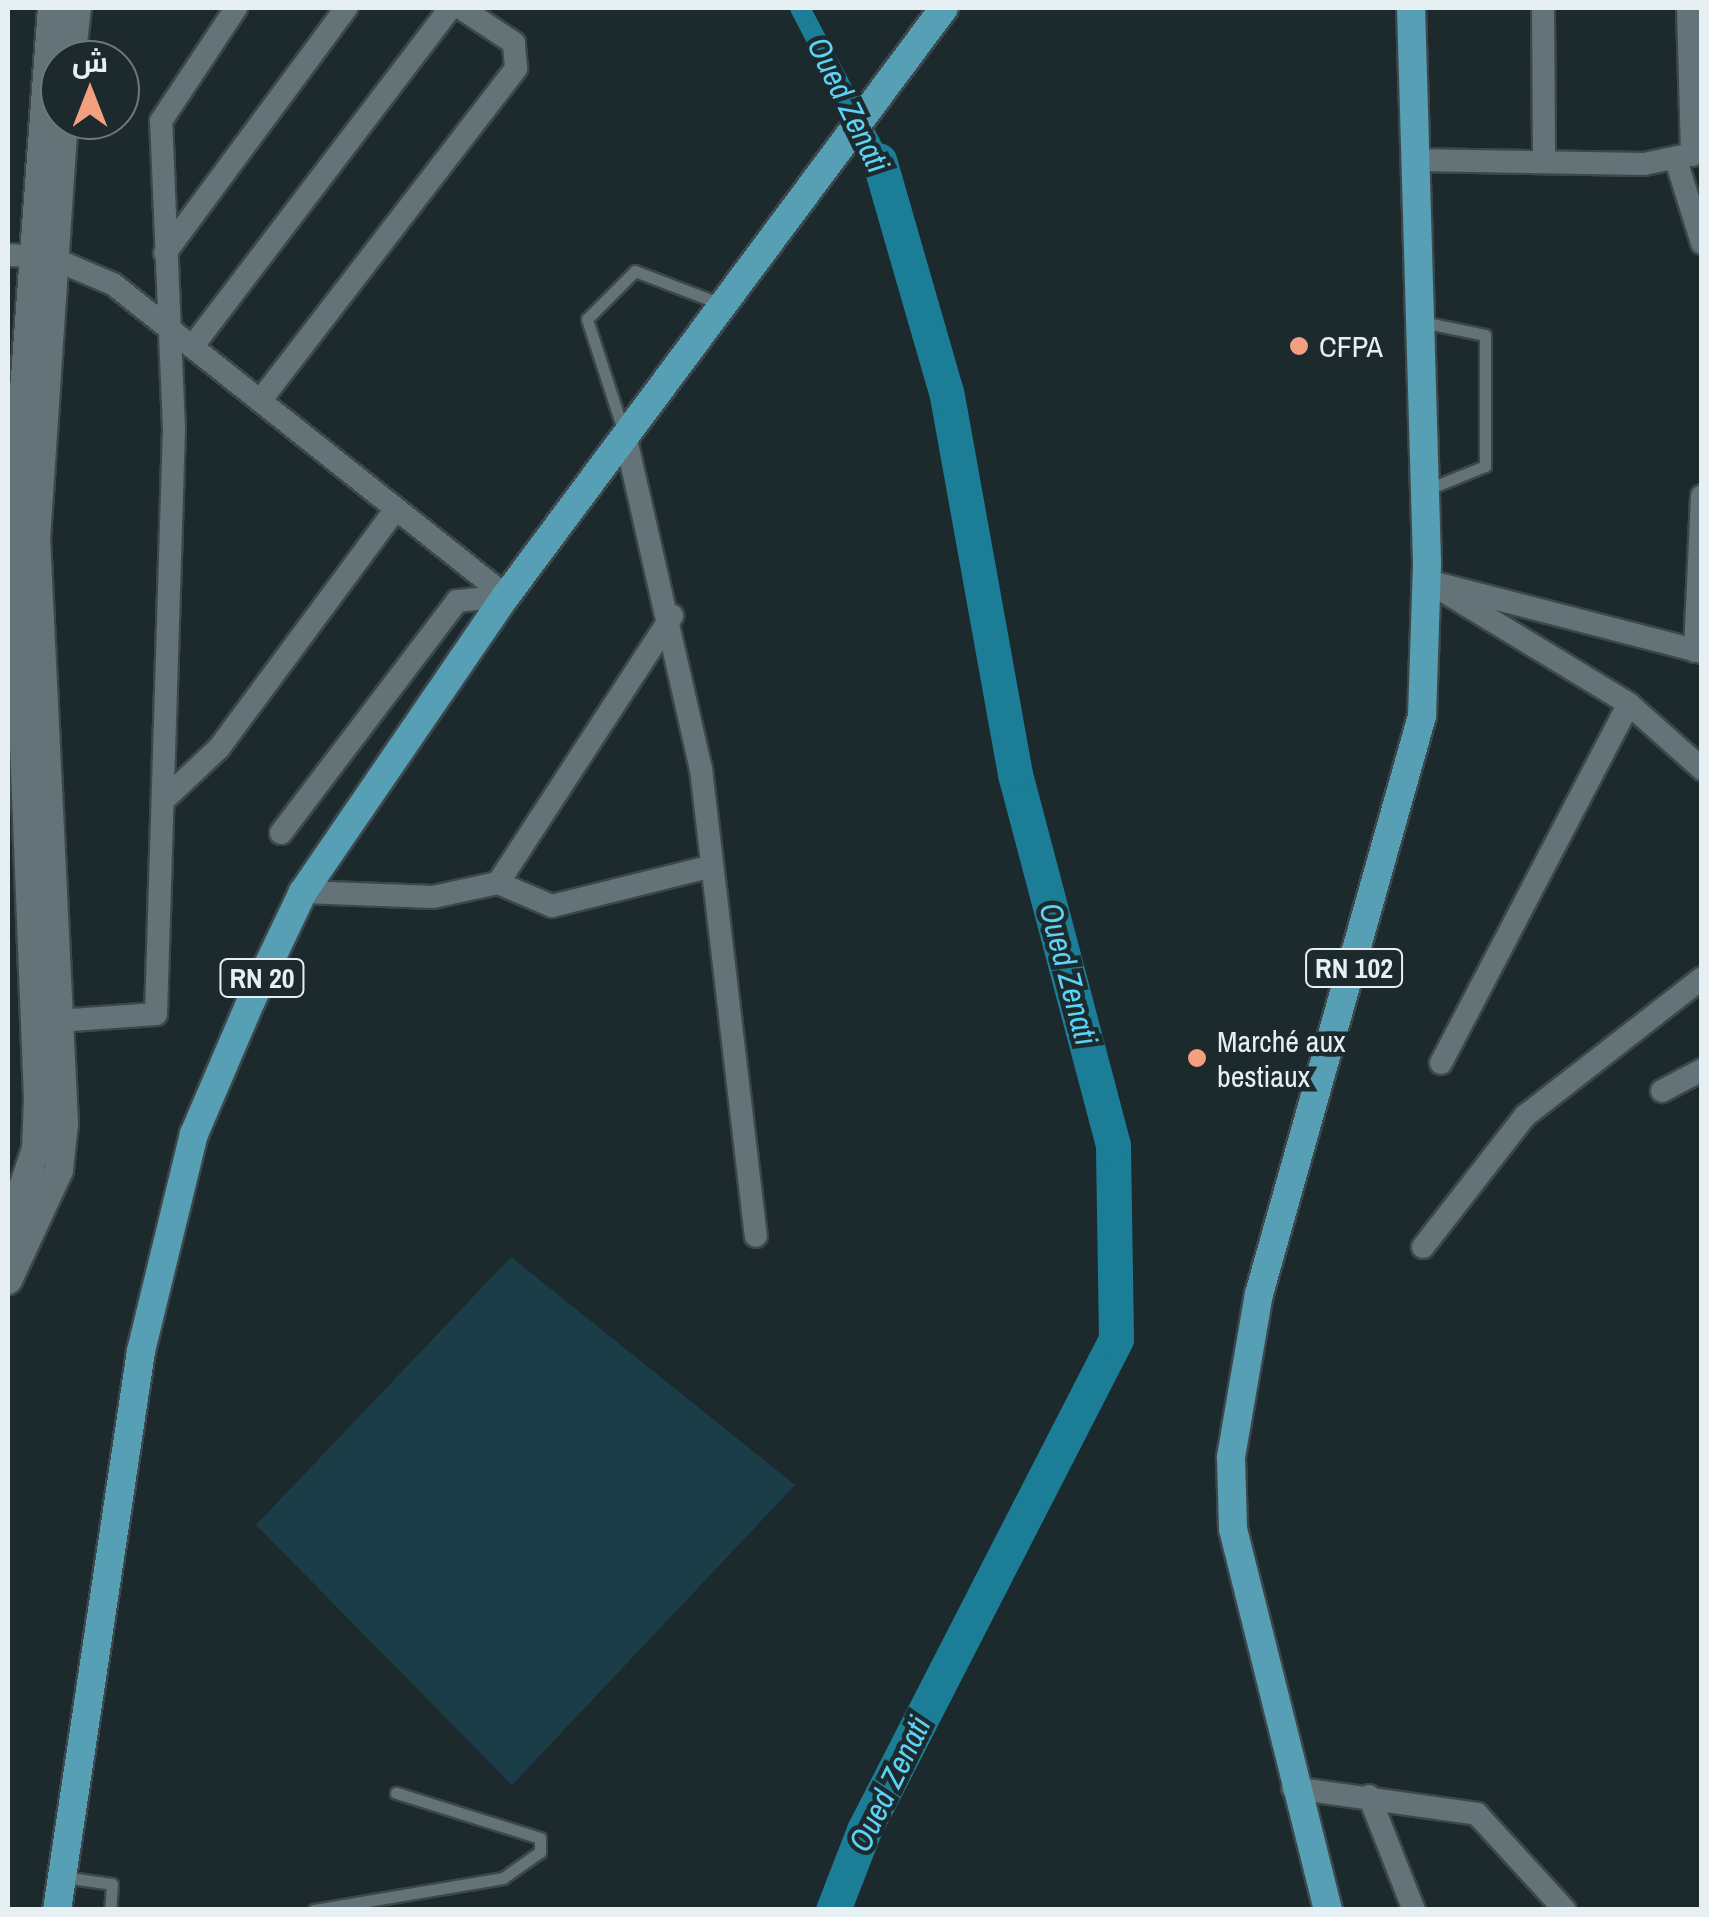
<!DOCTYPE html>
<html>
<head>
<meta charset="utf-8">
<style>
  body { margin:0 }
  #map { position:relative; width:1709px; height:1917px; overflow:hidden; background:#1c2a2e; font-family:"Archivo Narrow",Cairo,sans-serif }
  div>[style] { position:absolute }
  .green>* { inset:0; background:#1b3d48 }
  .canal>* { height:20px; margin:-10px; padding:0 10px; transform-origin:10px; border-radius:10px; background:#1c7d97 }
  .river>* { height:35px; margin:-17.5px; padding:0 17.5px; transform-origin:17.5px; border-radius:17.5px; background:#1c7d97 }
  .roads { filter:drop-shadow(2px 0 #3c474b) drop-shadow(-2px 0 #3c474b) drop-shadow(0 2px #3c474b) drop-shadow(0 -2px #3c474b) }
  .service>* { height:11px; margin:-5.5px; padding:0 5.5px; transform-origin:5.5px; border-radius:5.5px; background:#637378 }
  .minor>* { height:22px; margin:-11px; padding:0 11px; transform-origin:11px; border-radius:11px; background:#637378 }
  .secondary>* { height:28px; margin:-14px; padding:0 14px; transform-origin:14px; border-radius:14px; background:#637378 }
  .primary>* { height:28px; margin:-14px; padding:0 14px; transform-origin:14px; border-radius:14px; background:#569fb4 }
  .dots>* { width:28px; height:28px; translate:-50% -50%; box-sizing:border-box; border:5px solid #1c2a2e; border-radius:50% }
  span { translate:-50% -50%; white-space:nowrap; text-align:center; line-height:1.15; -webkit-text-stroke:9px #1c2a2e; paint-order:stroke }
  .shield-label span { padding:2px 8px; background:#1c2a2e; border:2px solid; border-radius:8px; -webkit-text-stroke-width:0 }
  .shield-label { font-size:28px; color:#e6eff2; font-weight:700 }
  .poi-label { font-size:30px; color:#e6eff2 }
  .left { translate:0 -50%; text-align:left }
  .water-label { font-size:32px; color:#5cd3f6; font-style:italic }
  .frame { position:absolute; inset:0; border:10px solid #e6eff2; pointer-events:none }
  .north { position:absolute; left:40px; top:40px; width:100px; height:100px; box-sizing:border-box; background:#1c2a2e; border:2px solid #6d797c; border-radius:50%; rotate:0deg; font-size:28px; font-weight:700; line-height:40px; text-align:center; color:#e6eff2 }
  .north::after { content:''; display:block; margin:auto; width:35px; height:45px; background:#f3a081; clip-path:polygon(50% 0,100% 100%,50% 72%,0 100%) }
</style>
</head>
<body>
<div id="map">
  <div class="green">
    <div style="clip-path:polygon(511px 1257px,795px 1485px,512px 1785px,256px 1525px)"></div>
  </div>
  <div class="canal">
    <div style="left:800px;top:8px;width:171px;rotate:62.5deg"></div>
  </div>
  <div class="river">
    <div style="left:833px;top:1910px;width:86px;rotate:-68.8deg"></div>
    <div style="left:864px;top:1830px;width:552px;rotate:-62.83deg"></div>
    <div style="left:1116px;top:1339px;width:194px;rotate:-90.9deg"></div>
    <div style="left:1113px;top:1145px;width:384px;rotate:-104.8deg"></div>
    <div style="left:1015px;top:774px;width:388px;rotate:-100.2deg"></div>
    <div style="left:946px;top:392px;width:241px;rotate:-106.1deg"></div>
  </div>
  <div class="roads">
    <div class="service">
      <div style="left:1422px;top:322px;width:64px;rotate:11.7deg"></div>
      <div style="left:1485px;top:335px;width:131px;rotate:90deg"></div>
      <div style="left:1485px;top:466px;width:61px;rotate:158deg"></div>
      <div style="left:624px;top:433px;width:120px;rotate:-108deg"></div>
      <div style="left:587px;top:319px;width:68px;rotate:-45deg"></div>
      <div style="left:635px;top:271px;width:92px;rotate:21deg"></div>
      <div style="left:63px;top:1877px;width:49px;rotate:8.1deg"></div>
      <div style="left:112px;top:1884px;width:26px;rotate:94deg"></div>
      <div style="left:314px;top:1910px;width:192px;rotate:-9.6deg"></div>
      <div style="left:503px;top:1878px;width:45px;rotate:-35.1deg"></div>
      <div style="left:540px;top:1852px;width:14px;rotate:-90deg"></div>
      <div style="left:540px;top:1838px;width:151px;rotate:-162.6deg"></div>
    </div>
    <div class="minor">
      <div style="left:1543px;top:8px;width:154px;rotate:89.6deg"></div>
      <div style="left:1688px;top:8px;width:147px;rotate:88.4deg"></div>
      <div style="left:1414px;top:160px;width:230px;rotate:1deg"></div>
      <div style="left:1644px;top:164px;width:59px;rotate:-11.7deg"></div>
      <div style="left:1676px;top:160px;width:87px;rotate:72.6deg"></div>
      <div style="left:165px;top:253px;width:305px;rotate:-53.5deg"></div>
      <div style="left:8px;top:255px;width:41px;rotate:2.8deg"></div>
      <div style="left:49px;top:257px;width:69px;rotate:22.9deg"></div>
      <div style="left:113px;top:284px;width:502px;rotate:38.45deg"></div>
      <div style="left:192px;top:347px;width:426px;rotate:-52.7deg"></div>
      <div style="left:260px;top:401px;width:420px;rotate:-52.4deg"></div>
      <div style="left:516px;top:68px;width:25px;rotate:-95deg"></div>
      <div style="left:514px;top:43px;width:64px;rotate:-146.6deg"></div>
      <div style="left:625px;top:435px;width:343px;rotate:77.2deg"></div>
      <div style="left:701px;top:769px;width:470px;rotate:83.3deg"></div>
      <div style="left:1695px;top:651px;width:155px;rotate:-87.4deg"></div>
      <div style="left:1702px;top:652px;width:284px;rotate:-165.5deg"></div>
      <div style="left:1427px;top:581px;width:237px;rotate:31.3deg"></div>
      <div style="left:1629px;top:704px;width:98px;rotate:41.7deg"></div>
      <div style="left:168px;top:796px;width:70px;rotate:-43.3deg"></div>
      <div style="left:219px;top:748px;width:297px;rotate:-53.5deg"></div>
      <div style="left:281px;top:833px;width:291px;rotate:-52.8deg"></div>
      <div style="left:457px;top:601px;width:49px;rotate:-5.8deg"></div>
      <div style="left:498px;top:883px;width:59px;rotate:23.1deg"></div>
      <div style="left:552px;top:906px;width:165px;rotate:-14deg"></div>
      <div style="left:303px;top:892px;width:130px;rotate:2.2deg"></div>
      <div style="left:433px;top:897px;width:66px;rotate:-12.2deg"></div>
      <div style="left:498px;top:883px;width:319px;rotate:-56.9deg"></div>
      <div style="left:58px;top:1021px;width:98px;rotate:-4.1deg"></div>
      <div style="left:156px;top:1014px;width:585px;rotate:-88.24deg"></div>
      <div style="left:174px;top:429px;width:308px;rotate:-92.4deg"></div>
      <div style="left:161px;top:121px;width:136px;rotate:-56.4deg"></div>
      <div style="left:1441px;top:1063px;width:405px;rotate:-62.4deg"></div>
      <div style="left:1662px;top:1091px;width:45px;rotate:-27.7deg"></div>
      <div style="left:1423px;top:1247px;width:166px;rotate:-52.1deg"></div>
      <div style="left:1525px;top:1116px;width:224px;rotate:-37.9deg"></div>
      <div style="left:1293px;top:1788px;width:186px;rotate:8deg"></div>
      <div style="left:1477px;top:1814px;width:130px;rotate:47.5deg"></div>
      <div style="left:1369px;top:1796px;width:123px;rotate:68.5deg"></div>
    </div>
    <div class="secondary">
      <div style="left:71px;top:60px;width:52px;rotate:-83.4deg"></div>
      <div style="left:8px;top:1232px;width:88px;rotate:-71.4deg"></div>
      <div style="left:36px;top:1149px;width:50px;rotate:-87.7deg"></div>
      <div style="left:38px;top:1099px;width:585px;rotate:-92.25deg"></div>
      <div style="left:15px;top:514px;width:507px;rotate:-85.82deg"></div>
      <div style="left:8px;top:1280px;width:121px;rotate:-65.1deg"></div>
      <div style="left:59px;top:1170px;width:47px;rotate:-83.9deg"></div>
      <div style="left:64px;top:1123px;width:585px;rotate:-92.74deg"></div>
      <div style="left:36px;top:539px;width:420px;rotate:-86.2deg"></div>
    </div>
    <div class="primary">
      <div style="left:57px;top:1910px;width:565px;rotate:-81.45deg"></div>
      <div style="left:141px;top:1351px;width:223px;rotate:-76.3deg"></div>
      <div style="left:194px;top:1134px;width:145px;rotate:-66.8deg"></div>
      <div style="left:251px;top:1001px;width:121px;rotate:-64.5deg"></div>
      <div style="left:303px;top:892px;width:359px;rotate:-55.6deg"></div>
      <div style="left:506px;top:596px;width:733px;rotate:-53.32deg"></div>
      <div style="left:1328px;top:1910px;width:393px;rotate:-104deg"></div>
      <div style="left:1233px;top:1529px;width:72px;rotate:-91.6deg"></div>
      <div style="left:1231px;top:1457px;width:165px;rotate:-80.3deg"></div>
      <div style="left:1259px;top:1294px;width:601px;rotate:-74.25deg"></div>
      <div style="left:1422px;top:716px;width:154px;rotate:-88.1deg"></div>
      <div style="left:1427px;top:562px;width:554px;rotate:-91.65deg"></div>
    </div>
  </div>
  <div class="dots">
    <div style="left:1299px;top:346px;background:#f3a081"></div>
    <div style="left:1197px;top:1058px;background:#f3a081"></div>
  </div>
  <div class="shield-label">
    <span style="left:1354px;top:968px">RN 102</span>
    <span style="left:262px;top:978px">RN 20</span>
  </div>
  <div class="poi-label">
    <span class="left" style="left:1319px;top:346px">CFPA</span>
    <span class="left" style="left:1217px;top:1058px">Marché aux<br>bestiaux</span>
  </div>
  <div class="water-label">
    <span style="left:848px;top:105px;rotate:64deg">Oued Zenati</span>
    <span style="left:1068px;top:974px;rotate:75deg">Oued Zenati</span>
    <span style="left:890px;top:1784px;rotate:-64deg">Oued Zenati</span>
  </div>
  <div class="frame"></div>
  <div class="north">ش</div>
</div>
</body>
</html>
